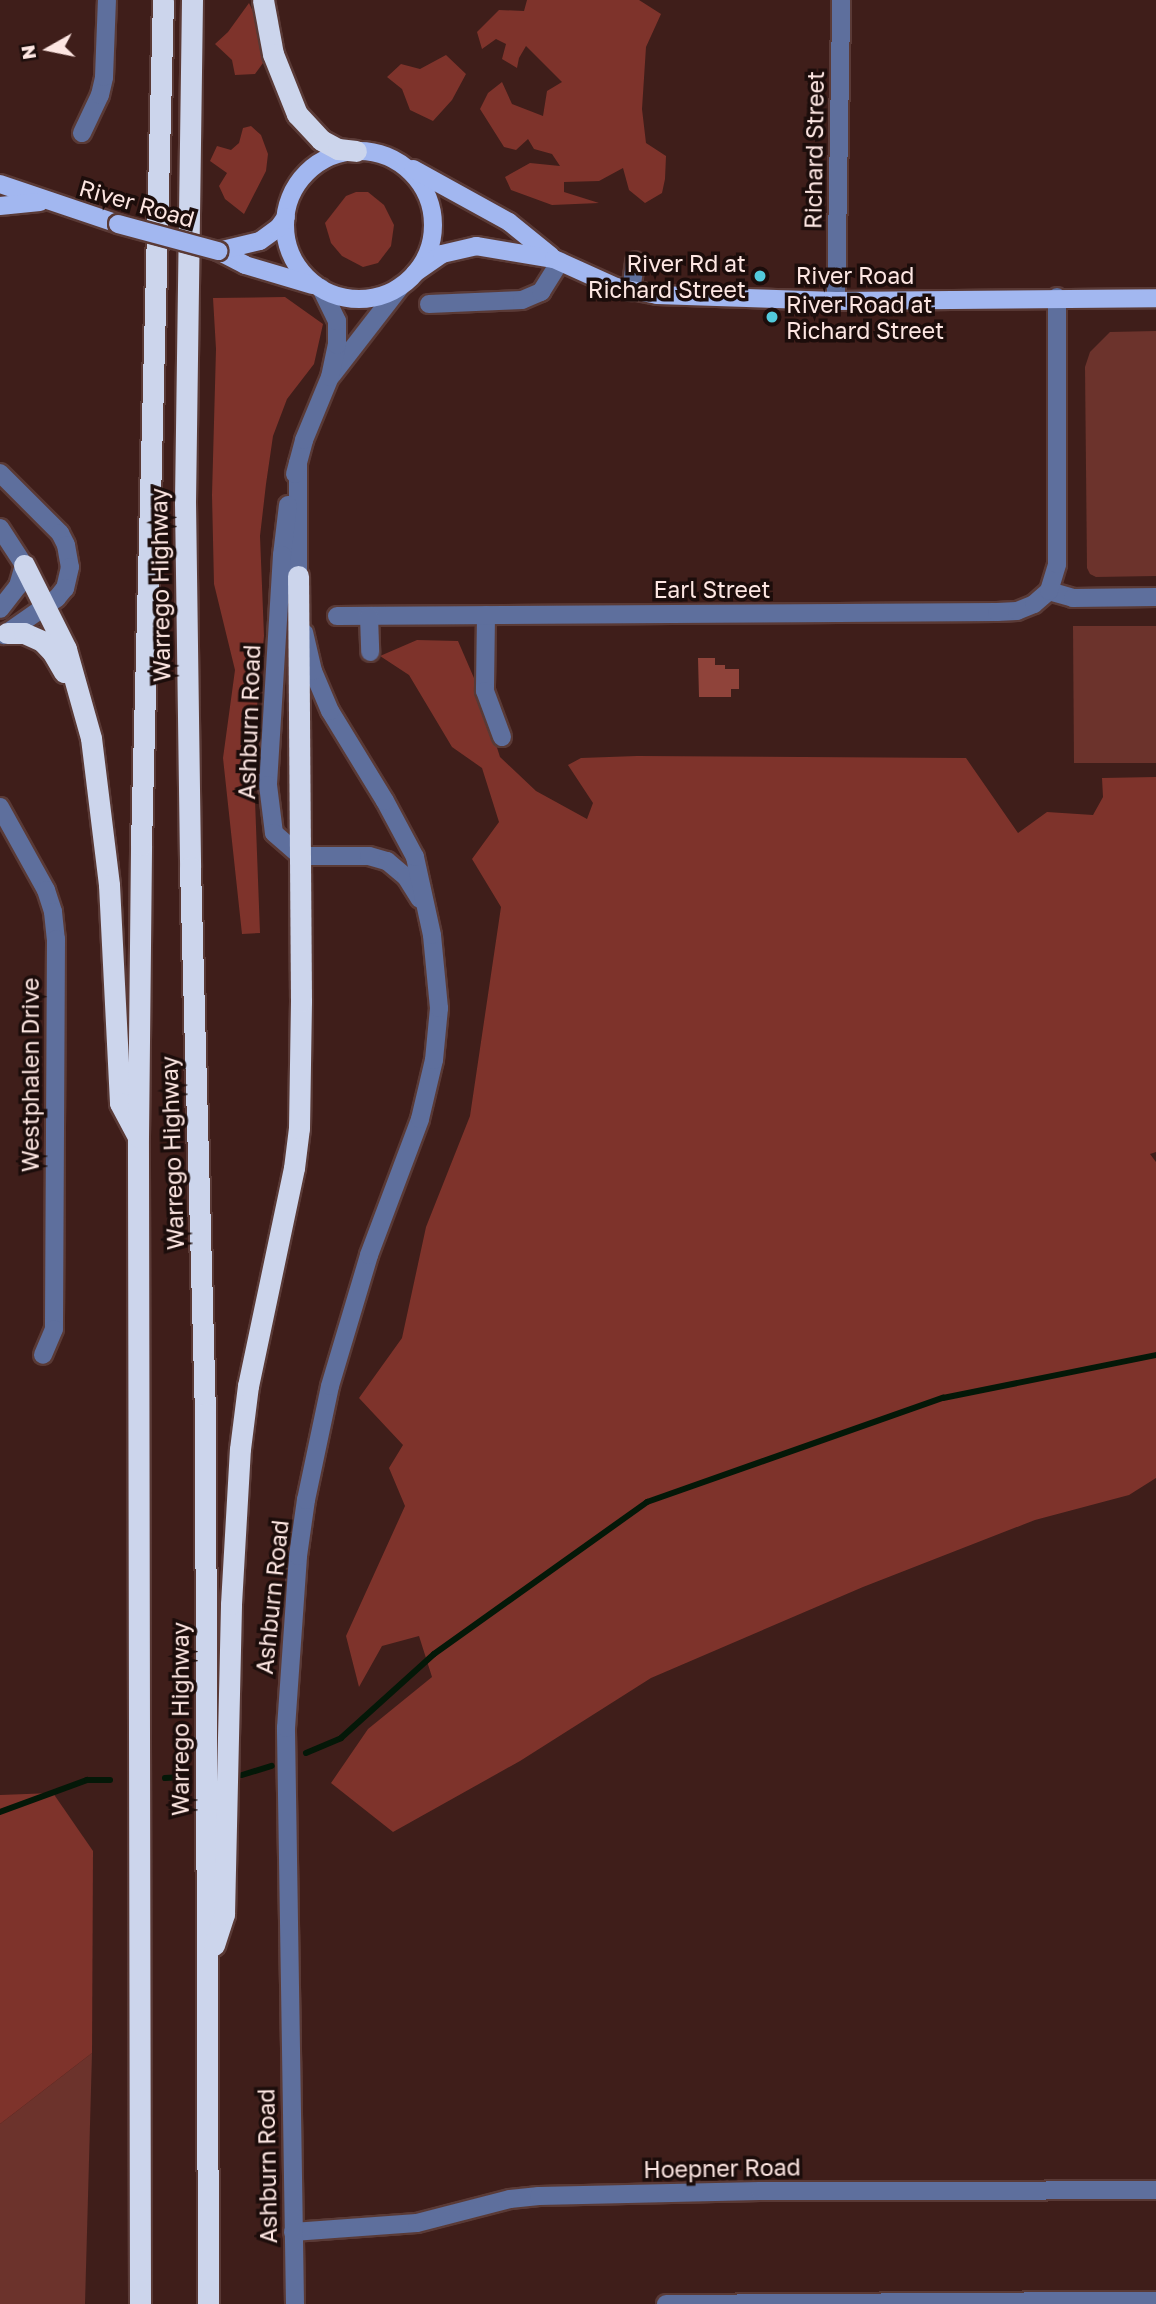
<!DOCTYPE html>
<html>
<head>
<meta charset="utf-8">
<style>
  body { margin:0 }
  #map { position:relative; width:1156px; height:2304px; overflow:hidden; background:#3f1e1a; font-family:"Golos Text",sans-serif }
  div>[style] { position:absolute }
  .green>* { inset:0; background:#6c332c }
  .forest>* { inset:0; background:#7e332b }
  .stream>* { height:6px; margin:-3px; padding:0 3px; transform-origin:3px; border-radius:3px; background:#041808 }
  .building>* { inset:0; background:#8f433a }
  .roads { filter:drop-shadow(2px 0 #5a3a36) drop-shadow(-2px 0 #5a3a36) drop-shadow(0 2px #5a3a36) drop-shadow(0 -2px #5a3a36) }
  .minor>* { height:18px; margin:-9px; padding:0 9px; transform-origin:9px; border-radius:9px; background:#5e6f9d }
  .major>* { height:18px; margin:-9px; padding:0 9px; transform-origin:9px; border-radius:9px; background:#a2b7f0 }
  .major>.ring { margin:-9px; padding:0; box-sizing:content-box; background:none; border:18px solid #a2b7f0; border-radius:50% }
  .highway>* { height:21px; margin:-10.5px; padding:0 10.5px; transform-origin:10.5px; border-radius:10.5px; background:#ccd5ec }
  .bridges { filter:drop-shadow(2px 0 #5a3a36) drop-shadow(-2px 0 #5a3a36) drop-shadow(0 2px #5a3a36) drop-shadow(0 -2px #5a3a36) }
  .major-bridge>* { height:18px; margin:-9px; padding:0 9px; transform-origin:9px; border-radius:9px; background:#a2b7f0 }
  .dots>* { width:19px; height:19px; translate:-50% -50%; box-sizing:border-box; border:4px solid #1c0d0b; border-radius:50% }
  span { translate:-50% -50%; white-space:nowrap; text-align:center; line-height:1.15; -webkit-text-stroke:7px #1c0d0b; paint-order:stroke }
  .street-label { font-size:23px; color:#fde6e2 }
  .poi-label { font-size:23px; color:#fde6e2 }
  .right { translate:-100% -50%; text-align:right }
  .left { translate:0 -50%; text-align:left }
  .north { position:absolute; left:14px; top:14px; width:70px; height:70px; -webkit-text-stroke:5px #1c0d0b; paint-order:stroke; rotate:261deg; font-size:19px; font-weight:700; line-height:28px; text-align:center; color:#fde6e2 }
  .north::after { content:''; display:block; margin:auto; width:24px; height:32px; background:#fde6e2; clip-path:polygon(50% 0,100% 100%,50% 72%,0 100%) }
</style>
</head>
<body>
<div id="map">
  <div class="green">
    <div style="clip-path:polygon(1156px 331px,1156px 576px,1096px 577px,1090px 574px,1087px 568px,1085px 367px,1090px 352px,1110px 332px)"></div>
    <div style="clip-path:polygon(1073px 626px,1156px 626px,1156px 763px,1074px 763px)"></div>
    <div style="clip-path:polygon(92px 2053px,85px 2304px,0 2304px,0 2124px)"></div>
  </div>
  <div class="forest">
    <div style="clip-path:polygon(527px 0,639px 0,661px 14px,646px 47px,642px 109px,646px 143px,666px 156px,665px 179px,662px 193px,645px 203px,629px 190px,623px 168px,599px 181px,564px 182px,564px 192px,599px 203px,552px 205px,511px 190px,505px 177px,530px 163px,560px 166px,552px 154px,534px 149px,528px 139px,516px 150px,504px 147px,480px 109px,488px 93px,502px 82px,512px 104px,543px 116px,547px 91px,562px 82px,526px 46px,519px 58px,517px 68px,502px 59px,506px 44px,496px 39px,482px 49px,477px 32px,499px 10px,524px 11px)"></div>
    <div style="clip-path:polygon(249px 3px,266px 38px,263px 63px,255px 74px,235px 75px,232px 60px,215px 44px,228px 32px)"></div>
    <div style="clip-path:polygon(446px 55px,466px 74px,452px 100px,433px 121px,410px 110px,402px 89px,387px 77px,401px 64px,420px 69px)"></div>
    <div style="clip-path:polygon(251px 126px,261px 135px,268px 154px,266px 171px,244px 214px,225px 199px,219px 186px,227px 173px,210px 161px,217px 146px,231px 150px,239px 143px,243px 128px)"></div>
    <div style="clip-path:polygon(356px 192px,368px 192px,384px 205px,394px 225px,391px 246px,378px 263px,363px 267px,342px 256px,331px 243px,325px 223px,346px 196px)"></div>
    <div style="clip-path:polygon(285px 297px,323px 324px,314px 364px,287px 399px,273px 436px,266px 484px,260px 536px,264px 636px,253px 747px,260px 933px,242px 934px,223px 758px,235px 670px,214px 584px,212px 495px,216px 349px,213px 298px)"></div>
    <div style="clip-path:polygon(417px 640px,458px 641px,477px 685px,500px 757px,536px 791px,587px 819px,593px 803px,568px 765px,581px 758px,637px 756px,966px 758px,1018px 833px,1047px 812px,1093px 815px,1103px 797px,1102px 778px,1156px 777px,1156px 1152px,1150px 1154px,1156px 1162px,1156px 1478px,1129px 1495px,1035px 1520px,863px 1587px,651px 1678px,520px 1761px,393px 1832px,331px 1783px,368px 1729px,432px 1677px,419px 1636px,382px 1646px,359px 1687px,346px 1636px,405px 1506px,389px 1468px,403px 1445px,359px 1398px,402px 1338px,426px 1227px,470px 1116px,501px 907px,472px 859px,499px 822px,482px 768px,452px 747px,409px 675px,380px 656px)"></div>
    <div style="clip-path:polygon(53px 1793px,93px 1851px,92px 2053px,0 2124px,0 1795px)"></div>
  </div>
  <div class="stream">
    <div style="left:306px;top:1753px;width:38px;rotate:-23deg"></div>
    <div style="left:341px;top:1738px;width:125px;rotate:-42.1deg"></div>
    <div style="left:434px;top:1654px;width:262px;rotate:-35.5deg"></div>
    <div style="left:647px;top:1502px;width:314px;rotate:-19.4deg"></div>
    <div style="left:943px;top:1398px;width:217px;rotate:-11.4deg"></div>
    <div style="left:242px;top:1775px;width:31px;rotate:-17deg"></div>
    <div style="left:165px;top:1778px;width:22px;rotate:-3deg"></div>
    <div style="left:0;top:1812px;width:93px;rotate:-20.2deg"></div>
    <div style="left:87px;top:1780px;width:23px"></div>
  </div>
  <div class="building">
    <div style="clip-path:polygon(698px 658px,715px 658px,715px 665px,725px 665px,725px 669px,739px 669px,739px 689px,731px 689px,731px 697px,699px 697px)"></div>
  </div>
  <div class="roads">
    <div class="minor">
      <div style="left:82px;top:133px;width:42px;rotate:-64.7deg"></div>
      <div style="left:100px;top:95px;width:18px;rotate:-77deg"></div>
      <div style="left:104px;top:77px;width:77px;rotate:-87.8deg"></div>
      <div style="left:631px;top:291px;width:30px;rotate:-82deg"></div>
      <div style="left:836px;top:301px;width:301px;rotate:-89deg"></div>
      <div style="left:429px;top:304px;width:93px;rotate:-2.5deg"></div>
      <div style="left:522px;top:300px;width:21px;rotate:-23deg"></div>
      <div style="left:541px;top:292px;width:36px;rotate:-58deg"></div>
      <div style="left:332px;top:375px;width:113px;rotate:-52.2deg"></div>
      <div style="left:298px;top:463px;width:124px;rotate:90deg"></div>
      <div style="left:0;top:473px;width:85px;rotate:45deg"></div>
      <div style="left:60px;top:533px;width:13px;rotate:63deg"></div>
      <div style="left:66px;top:545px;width:22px;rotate:80deg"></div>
      <div style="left:70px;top:567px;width:22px;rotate:103deg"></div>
      <div style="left:65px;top:588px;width:13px;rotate:129deg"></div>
      <div style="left:57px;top:598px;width:65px;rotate:145.1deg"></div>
      <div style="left:295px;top:474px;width:35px;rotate:-75deg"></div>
      <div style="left:304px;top:440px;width:68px;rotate:-67.6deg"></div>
      <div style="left:330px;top:377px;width:33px;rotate:-78deg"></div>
      <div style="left:337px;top:345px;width:24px;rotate:-90deg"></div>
      <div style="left:337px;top:321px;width:37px;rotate:-116deg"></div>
      <div style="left:288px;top:505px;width:50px;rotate:96.8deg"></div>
      <div style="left:282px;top:555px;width:230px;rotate:93.5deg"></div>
      <div style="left:268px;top:785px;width:48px;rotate:82.9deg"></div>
      <div style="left:274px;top:833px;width:35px;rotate:41deg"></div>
      <div style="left:300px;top:856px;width:69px"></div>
      <div style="left:369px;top:856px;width:19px;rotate:16deg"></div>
      <div style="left:387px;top:861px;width:25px;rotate:40deg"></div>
      <div style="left:406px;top:877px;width:26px;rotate:58deg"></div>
      <div style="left:0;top:528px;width:44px;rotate:57deg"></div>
      <div style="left:24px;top:565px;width:22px;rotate:106deg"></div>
      <div style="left:18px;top:586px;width:29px;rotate:128deg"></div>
      <div style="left:1049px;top:591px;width:25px;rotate:16deg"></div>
      <div style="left:1073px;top:598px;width:83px;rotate:-0.7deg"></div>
      <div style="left:486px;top:615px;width:76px;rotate:90.8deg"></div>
      <div style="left:485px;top:691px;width:49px;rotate:69.7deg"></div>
      <div style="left:337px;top:616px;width:660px;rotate:-0.35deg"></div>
      <div style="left:997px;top:612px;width:20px;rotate:-3deg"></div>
      <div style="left:1017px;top:611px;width:18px;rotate:-22deg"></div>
      <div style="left:1034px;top:604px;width:20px;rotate:-41deg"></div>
      <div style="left:1049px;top:591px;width:28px;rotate:-73deg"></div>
      <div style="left:1057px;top:564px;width:267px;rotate:-90deg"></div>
      <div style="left:369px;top:616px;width:36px;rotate:88deg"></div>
      <div style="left:0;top:807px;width:95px;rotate:61deg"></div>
      <div style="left:46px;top:890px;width:23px;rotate:72deg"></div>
      <div style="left:53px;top:912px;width:27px;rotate:84deg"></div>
      <div style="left:56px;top:939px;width:390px;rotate:90.3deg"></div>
      <div style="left:54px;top:1329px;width:28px;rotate:113deg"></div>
      <div style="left:293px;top:2232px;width:124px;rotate:-4.2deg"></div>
      <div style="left:417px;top:2223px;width:96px;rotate:-14.5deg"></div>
      <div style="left:510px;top:2199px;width:29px;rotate:-6deg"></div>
      <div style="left:539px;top:2196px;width:221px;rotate:-1.3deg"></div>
      <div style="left:760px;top:2191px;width:396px;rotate:-0.1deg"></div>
      <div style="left:295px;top:2304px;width:576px;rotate:-90.9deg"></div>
      <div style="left:286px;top:1728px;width:172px;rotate:-86deg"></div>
      <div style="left:298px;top:1556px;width:57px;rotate:-81.9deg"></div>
      <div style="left:306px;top:1500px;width:116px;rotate:-78.1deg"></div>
      <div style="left:330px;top:1386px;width:137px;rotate:-73.4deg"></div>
      <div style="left:369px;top:1255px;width:145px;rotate:-69.4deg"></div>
      <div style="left:420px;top:1119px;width:61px;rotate:-76.7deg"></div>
      <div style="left:434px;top:1060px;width:52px;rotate:-84.5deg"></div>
      <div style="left:439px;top:1008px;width:73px;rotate:-95.5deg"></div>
      <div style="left:432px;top:935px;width:80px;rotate:-102.3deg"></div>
      <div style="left:415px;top:857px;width:64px;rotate:-118.2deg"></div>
      <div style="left:385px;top:801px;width:105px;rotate:-121.4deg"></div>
      <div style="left:330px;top:711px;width:43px;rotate:-113deg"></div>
      <div style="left:313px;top:671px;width:39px;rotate:-103deg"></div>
      <div style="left:666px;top:2304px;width:490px;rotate:-0.4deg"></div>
    </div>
    <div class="major">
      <div class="ring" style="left:285px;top:151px;width:130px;height:130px"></div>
      <div style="left:413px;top:169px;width:110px;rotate:28.9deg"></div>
      <div style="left:509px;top:222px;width:54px;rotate:39deg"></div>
      <div style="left:0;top:184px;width:125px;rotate:18.7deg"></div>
      <div style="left:0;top:206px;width:40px;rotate:-5.7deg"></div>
      <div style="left:218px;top:251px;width:30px;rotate:27deg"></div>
      <div style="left:245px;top:265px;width:70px;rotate:16.6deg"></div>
      <div style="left:218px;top:251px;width:43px;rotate:-13.4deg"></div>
      <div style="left:260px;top:241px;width:24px;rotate:-36deg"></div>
      <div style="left:279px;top:227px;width:12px;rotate:-55deg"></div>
      <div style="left:415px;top:273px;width:33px;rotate:-35deg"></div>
      <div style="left:442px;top:254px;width:35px;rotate:-13deg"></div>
      <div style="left:476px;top:246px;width:79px;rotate:9.5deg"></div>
      <div style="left:554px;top:259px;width:68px;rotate:24.3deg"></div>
      <div style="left:616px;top:287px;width:42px;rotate:11deg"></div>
      <div style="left:657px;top:295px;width:179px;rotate:1.9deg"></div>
      <div style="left:836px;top:301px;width:320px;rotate:-0.5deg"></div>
    </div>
    <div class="highway">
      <div style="left:192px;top:0;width:502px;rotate:90.8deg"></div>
      <div style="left:185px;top:502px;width:365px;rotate:89.2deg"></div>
      <div style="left:190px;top:867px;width:547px;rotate:88.43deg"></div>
      <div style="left:205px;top:1414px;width:890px;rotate:89.81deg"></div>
      <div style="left:263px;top:0;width:55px;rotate:79.5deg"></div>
      <div style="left:273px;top:54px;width:65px;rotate:68.2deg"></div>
      <div style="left:297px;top:114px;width:35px;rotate:47deg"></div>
      <div style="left:321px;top:140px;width:19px;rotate:28deg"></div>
      <div style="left:338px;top:149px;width:18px;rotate:6deg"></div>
      <div style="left:24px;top:565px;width:94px;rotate:63.4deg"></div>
      <div style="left:66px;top:649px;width:92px;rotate:74.3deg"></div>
      <div style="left:91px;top:738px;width:148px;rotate:83deg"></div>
      <div style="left:109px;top:885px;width:218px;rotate:87.1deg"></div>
      <div style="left:120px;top:1103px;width:36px;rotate:62deg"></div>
      <div style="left:7px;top:633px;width:17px"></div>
      <div style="left:24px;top:633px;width:20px;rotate:24deg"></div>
      <div style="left:42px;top:641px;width:16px;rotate:47deg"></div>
      <div style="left:53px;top:653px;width:22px;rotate:60deg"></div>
      <div style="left:214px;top:1945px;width:33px;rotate:-72deg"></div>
      <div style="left:224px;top:1914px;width:310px;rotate:-88.7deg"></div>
      <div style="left:231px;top:1604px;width:155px;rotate:-86.7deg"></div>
      <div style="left:240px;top:1449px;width:64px;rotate:-82.8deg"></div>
      <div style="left:248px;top:1386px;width:223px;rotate:-78.1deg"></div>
      <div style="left:294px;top:1168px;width:40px;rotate:-82.9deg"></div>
      <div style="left:299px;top:1128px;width:127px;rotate:-89.1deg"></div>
      <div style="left:301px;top:1001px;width:425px;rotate:-90.4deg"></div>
      <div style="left:140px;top:2304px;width:1167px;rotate:-90.1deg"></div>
      <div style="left:138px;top:1137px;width:292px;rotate:-89.4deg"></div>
      <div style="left:141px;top:845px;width:845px;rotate:-88.51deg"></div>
    </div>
  </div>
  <div class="bridges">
    <div class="major-bridge">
      <div style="left:118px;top:224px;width:104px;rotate:15.1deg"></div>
    </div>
  </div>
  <div class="dots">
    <div style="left:760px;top:276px;background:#53cadc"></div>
    <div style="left:772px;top:317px;background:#53cadc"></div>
  </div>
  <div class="street-label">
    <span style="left:814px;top:150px;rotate:-89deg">Richard Street</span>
    <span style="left:137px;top:203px;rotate:16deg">River Road</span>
    <span style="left:855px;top:275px">River Road</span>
    <span style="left:160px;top:585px;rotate:-91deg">Warrego Highway</span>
    <span style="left:712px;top:589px">Earl Street</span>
    <span style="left:249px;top:722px;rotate:-88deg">Ashburn Road</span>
    <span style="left:30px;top:1075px;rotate:-90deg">Westphalen Drive</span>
    <span style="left:172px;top:1153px;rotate:-92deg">Warrego Highway</span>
    <span style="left:272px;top:1597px;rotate:-84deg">Ashburn Road</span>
    <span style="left:180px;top:1719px;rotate:-90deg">Warrego Highway</span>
    <span style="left:267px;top:2166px;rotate:-91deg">Ashburn Road</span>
    <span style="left:722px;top:2168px;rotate:-1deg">Hoepner Road</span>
  </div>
  <div class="poi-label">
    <span class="right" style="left:746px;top:276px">River Rd at<br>Richard Street</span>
    <span class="left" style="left:786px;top:317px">River Road at<br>Richard Street</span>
  </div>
  <div class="north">N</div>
</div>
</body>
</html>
